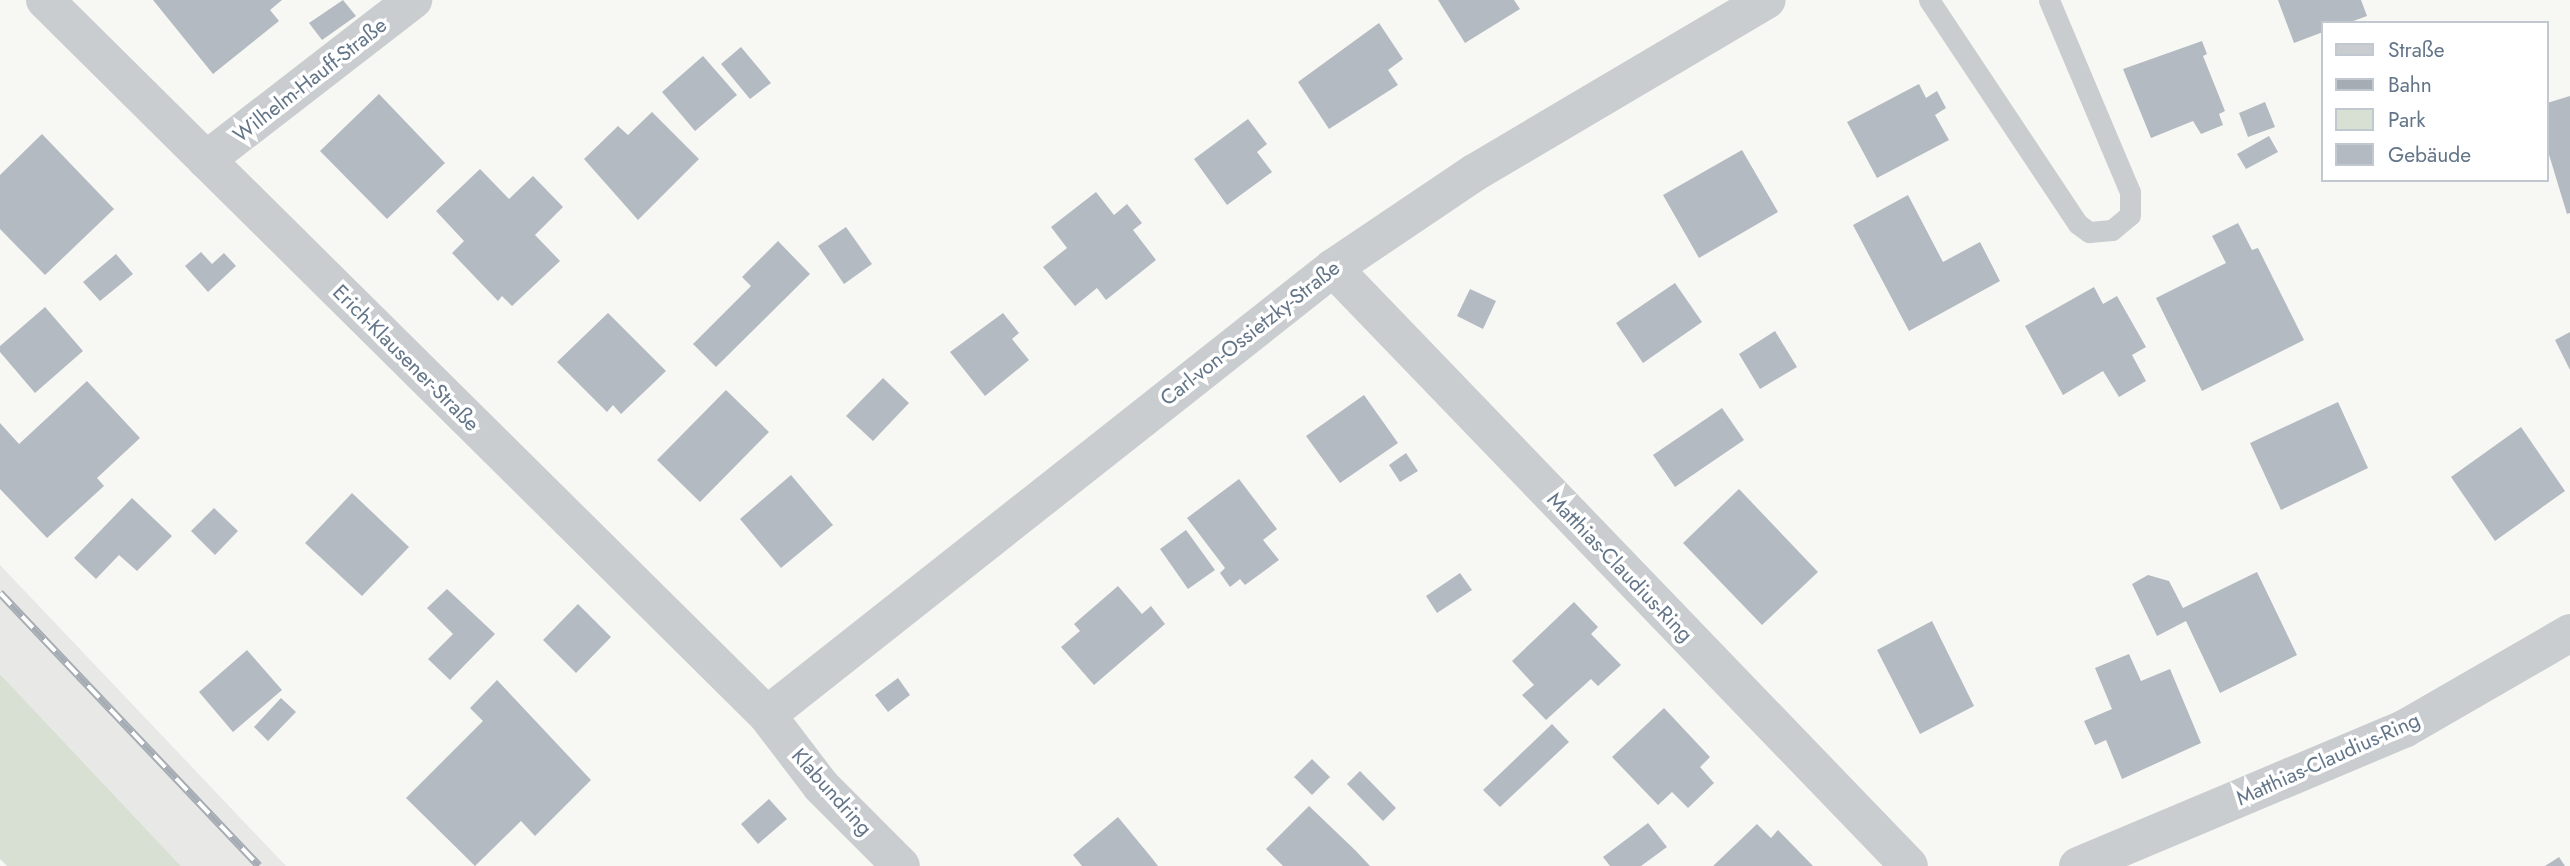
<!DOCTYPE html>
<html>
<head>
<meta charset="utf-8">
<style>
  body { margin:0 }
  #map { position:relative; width:2570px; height:866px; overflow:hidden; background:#f7f8f4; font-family:Jost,sans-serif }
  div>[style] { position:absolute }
  .built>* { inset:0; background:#e8e9e7 }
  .green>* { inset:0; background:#d8e0d4 }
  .building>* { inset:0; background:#b3bac1 }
  .lane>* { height:21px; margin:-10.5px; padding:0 10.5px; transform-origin:10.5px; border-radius:10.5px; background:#cacdd0 }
  .street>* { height:38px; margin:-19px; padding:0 19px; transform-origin:19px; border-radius:19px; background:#cacdd0 }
  .rail>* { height:8px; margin-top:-4px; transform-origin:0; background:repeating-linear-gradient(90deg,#fff 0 16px,#a6acb3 0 32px); box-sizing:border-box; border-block:2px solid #a6acb3 }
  span { translate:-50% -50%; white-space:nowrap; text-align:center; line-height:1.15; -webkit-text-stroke:7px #fff; paint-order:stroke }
  .street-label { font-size:21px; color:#637588 }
  .legend { position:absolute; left:2321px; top:21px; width:228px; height:161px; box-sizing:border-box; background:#fff; border:2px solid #c1c8cf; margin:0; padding:9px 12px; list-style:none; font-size:21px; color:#637588 }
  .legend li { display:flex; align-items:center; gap:14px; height:35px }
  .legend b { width:35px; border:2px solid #c1c8cf }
</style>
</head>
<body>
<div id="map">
  <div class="built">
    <div style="clip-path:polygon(0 565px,286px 866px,181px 866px,0 674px)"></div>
  </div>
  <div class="green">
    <div style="clip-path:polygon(0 674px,181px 866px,7px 866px,0 859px)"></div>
  </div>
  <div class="building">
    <div style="clip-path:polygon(153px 0,282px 0,270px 10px,279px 21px,213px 74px)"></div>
    <div style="clip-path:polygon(343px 0,356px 16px,322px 40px,309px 23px)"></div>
    <div style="clip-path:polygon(1438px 0,1514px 0,1520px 9px,1465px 43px)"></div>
    <div style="clip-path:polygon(2278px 0,2361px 0,2367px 16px,2348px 23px,2323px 23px,2323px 32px,2294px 43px)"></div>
    <div style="clip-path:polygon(1379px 23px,1403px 59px,1388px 70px,1398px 85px,1329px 129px,1298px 82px)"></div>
    <div style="clip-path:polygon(2202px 41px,2207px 54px,2203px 56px,2225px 111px,2219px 114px,2223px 125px,2201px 134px,2193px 121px,2151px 138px,2123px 69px)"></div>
    <div style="clip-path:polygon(741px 47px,771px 83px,750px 99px,721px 64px)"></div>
    <div style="clip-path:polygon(703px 56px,737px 95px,695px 131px,662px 92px)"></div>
    <div style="clip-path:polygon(1919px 84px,1926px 98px,1937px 91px,1946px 108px,1935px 115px,1949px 140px,1877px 178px,1847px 122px)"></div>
    <div style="clip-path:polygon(379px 94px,445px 163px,387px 219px,320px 151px)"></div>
    <div style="clip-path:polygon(2570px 96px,2570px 213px,2567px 214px,2547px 148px,2547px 103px)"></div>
    <div style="clip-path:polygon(2265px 102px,2275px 127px,2248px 137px,2239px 113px)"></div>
    <div style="clip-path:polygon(652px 112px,699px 159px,638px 220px,584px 159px,618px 126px,628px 135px)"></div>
    <div style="clip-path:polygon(1248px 119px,1267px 144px,1257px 152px,1272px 172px,1227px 205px,1194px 159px)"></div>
    <div style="clip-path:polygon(42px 134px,114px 209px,45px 275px,0 229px,0 175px)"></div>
    <div style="clip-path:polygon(2269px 136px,2278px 152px,2246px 169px,2237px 154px)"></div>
    <div style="clip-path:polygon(1742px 150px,1778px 212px,1699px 258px,1663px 195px)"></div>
    <div style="clip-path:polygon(480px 169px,509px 199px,533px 176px,563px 207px,535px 235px,560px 261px,512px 306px,502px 296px,498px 301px,452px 253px,464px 241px,436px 211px)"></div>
    <div style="clip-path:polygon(1096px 192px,1114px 215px,1127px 204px,1142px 223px,1133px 230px,1156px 260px,1106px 300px,1097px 288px,1075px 306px,1043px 267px,1067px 248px,1051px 227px)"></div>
    <div style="clip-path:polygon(1908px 195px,1943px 262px,1980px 242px,2000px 281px,1909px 331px,1853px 225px)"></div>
    <div style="clip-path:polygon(2238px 223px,2252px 250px,2258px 248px,2304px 340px,2202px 391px,2156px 298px,2226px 263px,2212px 236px)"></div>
    <div style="clip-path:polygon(846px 227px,872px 264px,844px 284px,818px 246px)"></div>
    <div style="clip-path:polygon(778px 241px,810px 274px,716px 367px,693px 344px,751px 286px,742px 277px)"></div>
    <div style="clip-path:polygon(201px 252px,212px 264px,224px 253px,236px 266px,208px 292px,185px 266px)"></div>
    <div style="clip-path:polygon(116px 254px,133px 274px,100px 301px,83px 282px)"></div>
    <div style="clip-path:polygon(1675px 283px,1702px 322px,1643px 363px,1616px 323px)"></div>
    <div style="clip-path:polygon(2094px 287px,2103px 304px,2117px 296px,2146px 347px,2132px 355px,2146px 381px,2119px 397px,2103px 371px,2063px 395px,2025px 326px)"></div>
    <div style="clip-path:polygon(1470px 289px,1496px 301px,1483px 329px,1457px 316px)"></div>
    <div style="clip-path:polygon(45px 307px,83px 351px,35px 393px,0 352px,0 346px)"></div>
    <div style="clip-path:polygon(608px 313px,666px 371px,621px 414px,613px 405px,607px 412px,557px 362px)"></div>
    <div style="clip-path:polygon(1003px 313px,1019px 333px,1012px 339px,1029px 360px,985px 396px,950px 352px)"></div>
    <div style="clip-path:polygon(1775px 331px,1797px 367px,1760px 389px,1739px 354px)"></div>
    <div style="clip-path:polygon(2570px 332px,2570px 370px,2555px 340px)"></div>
    <div style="clip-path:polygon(883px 378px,909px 403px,873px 441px,846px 416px)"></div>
    <div style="clip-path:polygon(87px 381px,140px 438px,97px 478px,104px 486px,47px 538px,0 489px,0 423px,19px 444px)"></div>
    <div style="clip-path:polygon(726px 390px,769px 432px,700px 502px,657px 460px)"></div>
    <div style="clip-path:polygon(1364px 395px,1398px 443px,1340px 483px,1306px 436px)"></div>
    <div style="clip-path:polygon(2338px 402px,2368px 468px,2281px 510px,2250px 443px)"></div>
    <div style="clip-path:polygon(1722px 408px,1744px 440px,1675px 487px,1653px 455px)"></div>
    <div style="clip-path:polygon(2521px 427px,2565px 491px,2495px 541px,2451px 477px)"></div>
    <div style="clip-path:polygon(1406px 453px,1418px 471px,1400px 482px,1389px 465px)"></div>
    <div style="clip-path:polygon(791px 475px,833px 525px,781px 568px,740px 519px)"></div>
    <div style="clip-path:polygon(1239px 479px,1277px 529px,1263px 540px,1279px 560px,1245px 585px,1240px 579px,1230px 587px,1220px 573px,1225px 568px,1187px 518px)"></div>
    <div style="clip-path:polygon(1739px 489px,1818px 572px,1762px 625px,1683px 543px)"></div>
    <div style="clip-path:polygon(352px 493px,409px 547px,362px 596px,305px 543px)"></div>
    <div style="clip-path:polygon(132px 498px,172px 536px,137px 571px,119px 555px,96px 579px,74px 558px)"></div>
    <div style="clip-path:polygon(214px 508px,238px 531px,215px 555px,191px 531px)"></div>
    <div style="clip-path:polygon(1186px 530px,1215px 570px,1188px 589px,1160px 549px)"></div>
    <div style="clip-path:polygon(2257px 572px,2297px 655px,2220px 693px,2186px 621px,2157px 636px,2132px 584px,2148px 575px,2169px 581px,2183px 608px)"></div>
    <div style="clip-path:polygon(1460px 573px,1472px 590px,1437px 613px,1426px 596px)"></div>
    <div style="clip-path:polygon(1118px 586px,1142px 614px,1151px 606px,1165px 624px,1094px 685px,1061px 647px,1080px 631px,1074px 624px)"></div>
    <div style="clip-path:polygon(447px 589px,495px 634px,450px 680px,428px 659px,453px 634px,427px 608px)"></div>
    <div style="clip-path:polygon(1574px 602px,1598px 627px,1591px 634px,1621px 665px,1598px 686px,1591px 679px,1546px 720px,1522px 695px,1534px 685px,1512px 661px)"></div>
    <div style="clip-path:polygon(578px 604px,611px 637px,576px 673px,543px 640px)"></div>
    <div style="clip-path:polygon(1932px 621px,1974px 706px,1920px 734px,1877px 650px)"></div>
    <div style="clip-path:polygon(247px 650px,282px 690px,233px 732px,199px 692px)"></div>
    <div style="clip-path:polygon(2129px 654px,2141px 681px,2170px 669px,2201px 743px,2122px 779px,2106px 740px,2095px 745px,2084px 721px,2112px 709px,2095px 668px)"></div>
    <div style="clip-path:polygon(898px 678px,910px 695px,888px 712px,875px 695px)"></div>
    <div style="clip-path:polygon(497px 680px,591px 780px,535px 836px,521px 821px,475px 866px,406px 798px,483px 721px,470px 708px)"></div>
    <div style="clip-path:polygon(281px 698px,296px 712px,268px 741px,254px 727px)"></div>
    <div style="clip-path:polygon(1664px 708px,1710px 757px,1700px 767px,1714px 783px,1688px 808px,1672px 792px,1658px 805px,1612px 757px)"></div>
    <div style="clip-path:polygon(1552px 724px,1569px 742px,1500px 807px,1483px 790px)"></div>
    <div style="clip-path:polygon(1312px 759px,1330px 777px,1312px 795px,1294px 777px)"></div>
    <div style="clip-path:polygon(1360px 771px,1396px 808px,1383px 821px,1347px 784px)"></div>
    <div style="clip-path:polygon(769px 799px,787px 819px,758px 844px,741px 824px)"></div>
    <div style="clip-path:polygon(1309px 806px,1355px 850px,1370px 866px,1283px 866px,1266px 849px)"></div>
    <div style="clip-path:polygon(1118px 817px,1151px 857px,1158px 866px,1082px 866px,1073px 855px)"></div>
    <div style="clip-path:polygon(1648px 823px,1667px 847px,1641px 866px,1610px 866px,1603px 857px)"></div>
    <div style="clip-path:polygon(1757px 824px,1771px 838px,1778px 830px,1813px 866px,1713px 866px)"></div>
    <div style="clip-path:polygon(2559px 857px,2565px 866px,2545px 866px)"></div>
  </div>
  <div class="lane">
    <div style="left:1929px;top:0;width:269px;rotate:56.4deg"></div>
    <div style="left:2078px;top:224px;width:14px;rotate:36deg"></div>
    <div style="left:2089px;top:232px;width:23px;rotate:-5deg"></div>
    <div style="left:2112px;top:230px;width:23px;rotate:-40deg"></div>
    <div style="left:2130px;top:215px;width:23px;rotate:-90deg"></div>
    <div style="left:2130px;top:192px;width:208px;rotate:-112.9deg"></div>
  </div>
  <div class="street">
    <div style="left:45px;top:0;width:1016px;rotate:44.72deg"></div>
    <div style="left:767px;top:715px;width:89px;rotate:52.7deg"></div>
    <div style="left:821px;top:786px;width:113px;rotate:45deg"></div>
    <div style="left:206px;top:160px;width:262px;rotate:-37.7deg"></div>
    <div style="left:1333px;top:268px;width:830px;rotate:46.07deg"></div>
    <div style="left:767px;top:715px;width:721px;rotate:-38.3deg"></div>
    <div style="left:1333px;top:268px;width:170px;rotate:-34deg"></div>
    <div style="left:1474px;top:173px;width:340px;rotate:-30.6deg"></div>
    <div style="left:2078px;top:866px;width:354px;rotate:-22.8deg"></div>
    <div style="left:2404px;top:729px;width:192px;rotate:-30deg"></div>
  </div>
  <div class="rail">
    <div style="left:0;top:593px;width:376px;rotate:46.5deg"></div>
  </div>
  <div class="street-label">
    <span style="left:310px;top:80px;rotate:-38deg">Wilhelm-Hauff-Straße</span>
    <span style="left:1250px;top:333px;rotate:-38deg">Carl-von-Ossietzky-Straße</span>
    <span style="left:406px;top:358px;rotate:45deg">Erich-Klausener-Straße</span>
    <span style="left:1620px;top:567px;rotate:46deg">Matthias-Claudius-Ring</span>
    <span style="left:2328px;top:759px;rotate:-24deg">Matthias-Claudius-Ring</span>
    <span style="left:832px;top:792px;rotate:48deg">Klabundring</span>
  </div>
  <ul class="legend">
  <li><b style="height:9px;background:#cacdd0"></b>Straße</li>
  <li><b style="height:9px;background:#a6acb3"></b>Bahn</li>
  <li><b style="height:19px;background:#d8e0d4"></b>Park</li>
  <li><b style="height:19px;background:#b3bac1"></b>Gebäude</li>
  </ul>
</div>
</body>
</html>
